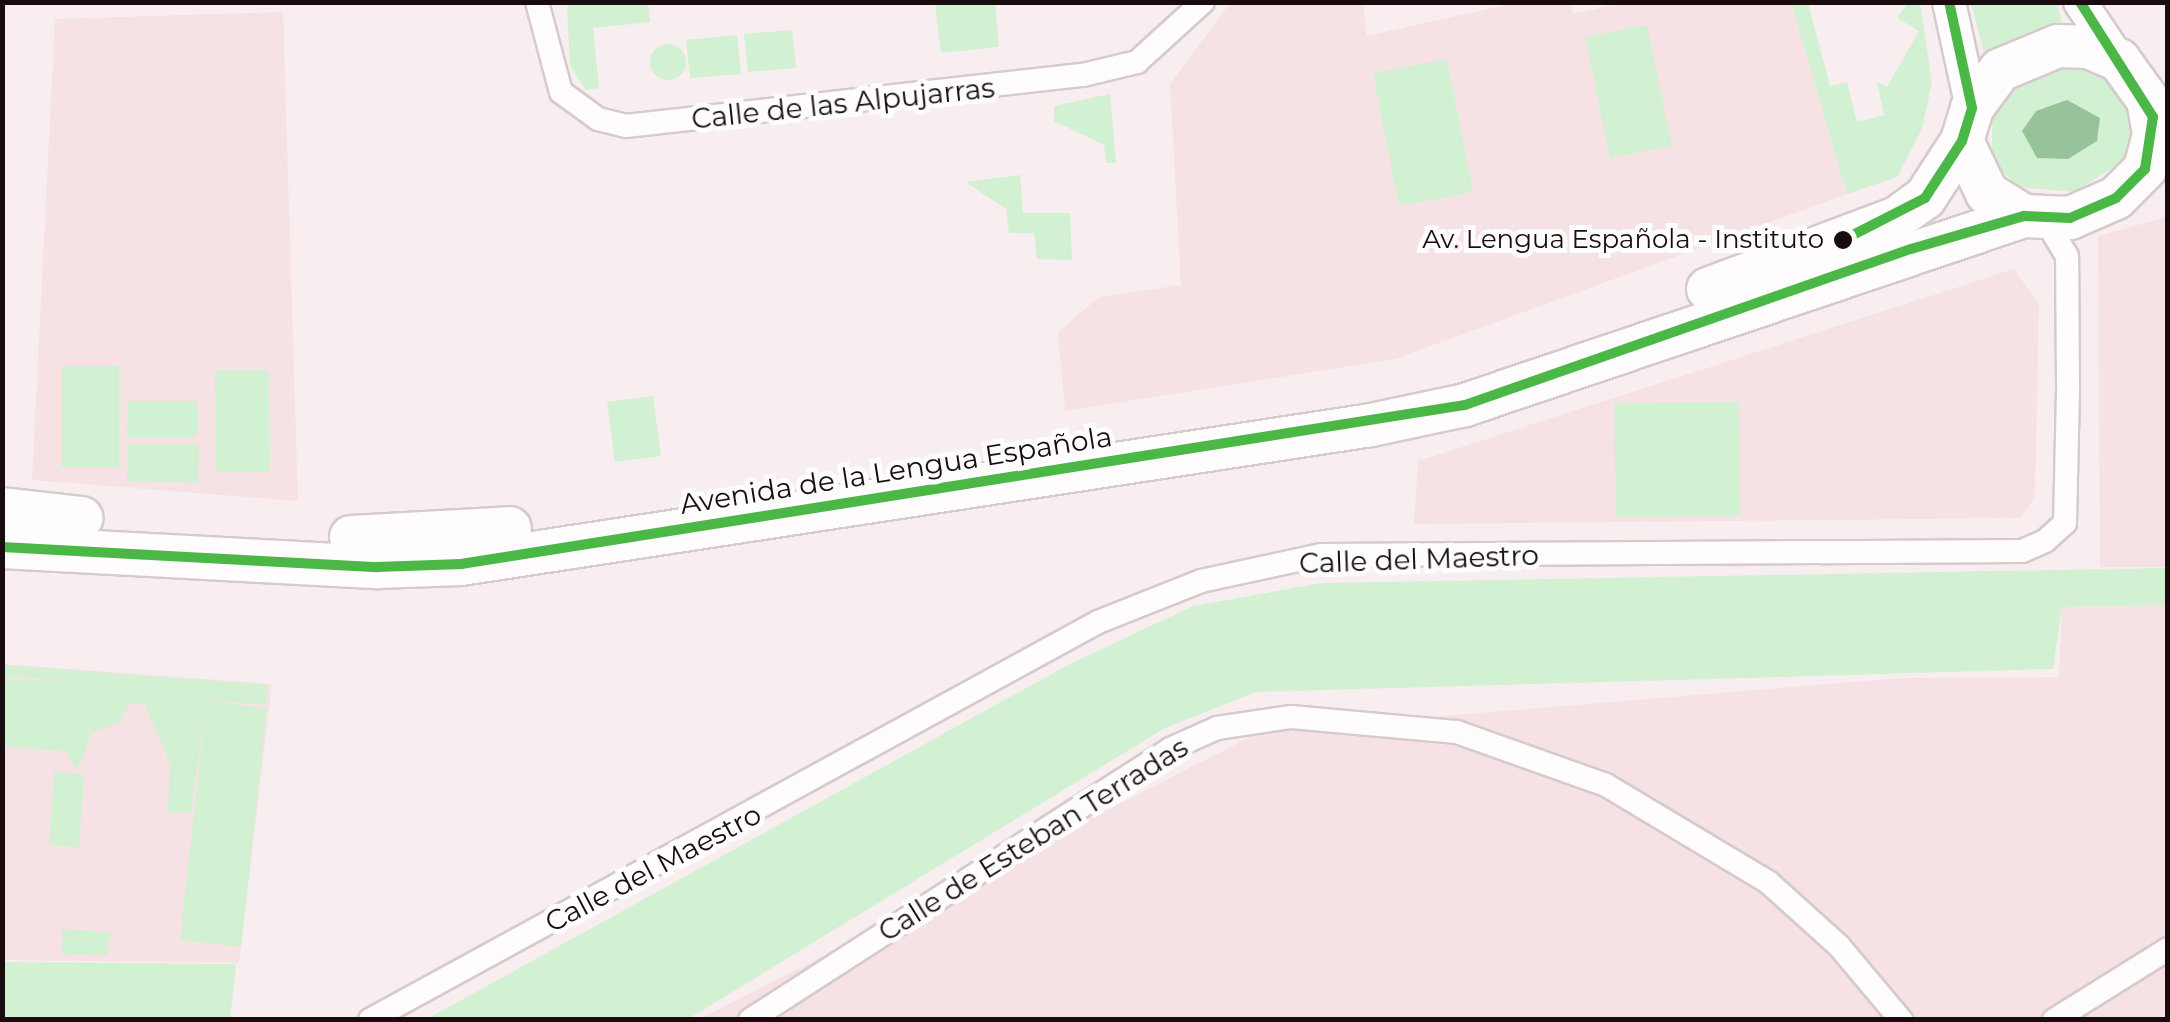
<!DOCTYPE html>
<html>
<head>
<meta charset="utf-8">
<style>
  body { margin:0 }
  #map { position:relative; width:2170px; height:1022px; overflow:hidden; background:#f8eef0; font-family:Montserrat,sans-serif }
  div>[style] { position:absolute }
  .built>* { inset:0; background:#f6e2e4 }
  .green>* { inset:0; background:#d2f0d2 }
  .round { border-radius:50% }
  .water>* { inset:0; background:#96c39a }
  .roads { filter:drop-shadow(2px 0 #d6cacb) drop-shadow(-2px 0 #d6cacb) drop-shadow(0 2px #d6cacb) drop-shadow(0 -2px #d6cacb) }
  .street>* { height:22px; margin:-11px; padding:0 11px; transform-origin:11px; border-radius:11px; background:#fefcfd }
  .secondary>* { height:32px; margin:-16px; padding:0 16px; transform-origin:16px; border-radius:16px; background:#fefcfd }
  .highway>* { height:42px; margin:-21px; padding:0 21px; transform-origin:21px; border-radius:21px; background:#fefcfd }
  .bus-1>* { height:10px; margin:-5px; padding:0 5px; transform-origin:5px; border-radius:5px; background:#4ab747 }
  .dots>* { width:28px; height:28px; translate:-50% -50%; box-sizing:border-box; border:5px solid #fcfcfc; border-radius:50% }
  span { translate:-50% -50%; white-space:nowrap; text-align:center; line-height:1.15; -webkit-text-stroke:10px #fcfcfc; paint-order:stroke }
  .bus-label { font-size:26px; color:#1a0c0e }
  .right { translate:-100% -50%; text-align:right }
  .street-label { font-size:28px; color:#1a0c0e }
  .frame { position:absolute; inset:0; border:5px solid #1a0c0e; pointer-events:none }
</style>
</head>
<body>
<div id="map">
  <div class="built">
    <div style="clip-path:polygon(1625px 2px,1791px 3px,1847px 194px,1395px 359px,1065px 411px,1058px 332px,1099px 297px,1181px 285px,1170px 84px,1230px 3px,1363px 3px,1367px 36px,1515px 3px,1571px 3px,1573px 14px)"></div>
    <div style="clip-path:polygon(283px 12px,298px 501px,32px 480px,55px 19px)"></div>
    <div style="clip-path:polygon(2167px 217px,2167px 567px,2100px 567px,2098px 236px)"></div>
    <div style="clip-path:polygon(2014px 269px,2039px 305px,2035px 497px,2020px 518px,1414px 524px,1418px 461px)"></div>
    <div style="clip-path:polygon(2167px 605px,2167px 1019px,698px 1020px,1277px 723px,1370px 722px,1900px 678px,2059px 677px,2062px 607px)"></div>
    <div style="clip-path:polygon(2px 664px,272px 684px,239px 963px,3px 960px)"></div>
  </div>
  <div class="green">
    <div style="clip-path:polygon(574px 3px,648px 3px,650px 22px,593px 28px,599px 88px,586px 90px,570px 66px,567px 7px)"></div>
    <div style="clip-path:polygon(935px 3px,995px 3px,999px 47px,941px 53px)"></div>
    <div style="clip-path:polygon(1791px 3px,1808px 3px,1830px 86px,1847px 82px,1857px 122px,1884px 115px,1877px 82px,1887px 87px,1919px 31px,1897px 18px,1908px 3px,1920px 3px,1932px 82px,1922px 129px,1897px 177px,1847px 194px)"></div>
    <div style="clip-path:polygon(1971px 3px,2057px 3px,2066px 39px,1986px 60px)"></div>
    <div style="clip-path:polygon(1647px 25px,1672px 146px,1610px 158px,1585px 37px)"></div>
    <div style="clip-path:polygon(792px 30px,796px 68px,748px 72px,744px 34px)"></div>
    <div style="clip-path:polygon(737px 35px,741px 74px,690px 78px,686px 40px)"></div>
    <div class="round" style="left:650px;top:44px;width:36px;height:36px"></div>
    <div style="clip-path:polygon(1447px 59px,1473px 192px,1399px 206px,1373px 73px)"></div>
    <div style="clip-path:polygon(2079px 67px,2118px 83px,2138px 127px,2125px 160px,2074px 192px,2019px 187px,1992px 162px,1992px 109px,2006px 92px,2049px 68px)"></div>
    <div style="clip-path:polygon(1110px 94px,1116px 163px,1106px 163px,1104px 145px,1054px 121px,1054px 106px)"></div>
    <div style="clip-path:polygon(1020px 175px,1023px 213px,1070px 213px,1072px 260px,1037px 259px,1034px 233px,1009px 233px,1006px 209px,966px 182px)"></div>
    <div style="clip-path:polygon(61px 366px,119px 366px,119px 468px,61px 468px)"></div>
    <div style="clip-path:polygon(215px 370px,269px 370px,270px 472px,216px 472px)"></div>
    <div style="clip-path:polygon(653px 396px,661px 456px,615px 462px,607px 402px)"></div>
    <div style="clip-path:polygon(128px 401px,197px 401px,197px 437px,127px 437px)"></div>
    <div style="clip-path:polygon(1739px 402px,1740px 516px,1616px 517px,1614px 403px)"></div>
    <div style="clip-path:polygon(128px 444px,199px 445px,198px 482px,127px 481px)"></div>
    <div style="clip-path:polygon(2167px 568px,2167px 605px,2062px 607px,2053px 669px,1256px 692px,1165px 728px,688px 1019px,427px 1019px,1068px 665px,1193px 606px,1322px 583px)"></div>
    <div style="clip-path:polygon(3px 665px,269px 685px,266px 704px,206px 701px,267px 708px,241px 947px,180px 940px,206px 701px,191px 812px,168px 813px,170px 764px,145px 705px,130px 703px,118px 723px,92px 733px,77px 771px,65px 751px,2px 747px,3px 679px,74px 681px,3px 676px)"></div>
    <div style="clip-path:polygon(54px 772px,84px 774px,79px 847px,49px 845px)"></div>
    <div style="clip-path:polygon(63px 929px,110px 932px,108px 955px,61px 954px)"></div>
    <div style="clip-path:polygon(3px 962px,236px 964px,230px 1019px,3px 1019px)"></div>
  </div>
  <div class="water">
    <div style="clip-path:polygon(2067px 100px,2100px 118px,2097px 141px,2068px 159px,2037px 158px,2022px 131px,2036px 111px)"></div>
  </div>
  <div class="roads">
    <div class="street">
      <div style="left:537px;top:2px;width:93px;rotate:75.1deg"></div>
      <div style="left:561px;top:92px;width:46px;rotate:36.1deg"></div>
      <div style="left:598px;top:119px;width:29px;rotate:14deg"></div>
      <div style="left:626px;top:126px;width:460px;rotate:-6.4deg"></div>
      <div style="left:1083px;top:75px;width:56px;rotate:-13.5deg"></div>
      <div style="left:1137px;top:62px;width:89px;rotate:-42.3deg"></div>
      <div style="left:370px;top:1020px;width:830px;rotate:-28.67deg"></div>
      <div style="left:1098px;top:622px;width:111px;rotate:-21.7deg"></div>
      <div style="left:1201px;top:581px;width:123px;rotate:-12.2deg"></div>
      <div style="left:1321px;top:555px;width:701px;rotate:-0.33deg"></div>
      <div style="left:2022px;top:551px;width:25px;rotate:-23deg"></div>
      <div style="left:2045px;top:541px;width:27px;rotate:-42deg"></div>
      <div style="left:2065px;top:523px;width:137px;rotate:-88.7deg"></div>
      <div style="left:2068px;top:386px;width:130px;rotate:-90.4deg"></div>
      <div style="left:2067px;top:256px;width:44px;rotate:-121.2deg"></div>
      <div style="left:750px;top:1020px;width:500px;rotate:-32.8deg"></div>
      <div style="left:1170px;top:749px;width:51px;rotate:-24.1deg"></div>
      <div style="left:1217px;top:728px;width:75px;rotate:-8.5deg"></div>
      <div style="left:1291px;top:717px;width:167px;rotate:5.2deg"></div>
      <div style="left:1457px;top:732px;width:158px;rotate:19.6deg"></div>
      <div style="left:1606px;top:785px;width:189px;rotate:30.9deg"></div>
      <div style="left:1768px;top:882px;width:96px;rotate:42deg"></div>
      <div style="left:1839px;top:946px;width:97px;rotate:50deg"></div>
      <div style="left:2054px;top:1020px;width:134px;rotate:-31.9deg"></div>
    </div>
    <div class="secondary">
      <div style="left:1949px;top:2px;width:108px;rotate:77.8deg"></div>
      <div style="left:2080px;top:2px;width:70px;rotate:56.1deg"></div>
    </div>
    <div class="highway">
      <div style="left:2058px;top:46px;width:30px;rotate:2deg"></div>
      <div style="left:2088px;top:47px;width:34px;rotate:23deg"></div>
      <div style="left:2119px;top:60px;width:49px;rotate:54.1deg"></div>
      <div style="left:2148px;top:100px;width:36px;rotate:80deg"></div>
      <div style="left:2154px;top:135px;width:35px;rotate:105deg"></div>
      <div style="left:2145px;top:169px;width:41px;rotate:135deg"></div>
      <div style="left:2116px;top:198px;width:50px;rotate:156.5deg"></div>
      <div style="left:2070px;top:218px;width:46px;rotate:-177.5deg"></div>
      <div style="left:2024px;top:216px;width:44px;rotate:-148.1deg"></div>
      <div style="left:1987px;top:193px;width:58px;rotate:-115.7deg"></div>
      <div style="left:1962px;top:141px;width:34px;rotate:-73deg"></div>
      <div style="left:1972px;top:108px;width:47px;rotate:-53.6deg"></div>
      <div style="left:2000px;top:70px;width:63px;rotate:-22.5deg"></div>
      <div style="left:1708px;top:289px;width:202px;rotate:-20.6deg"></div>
      <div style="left:1897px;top:218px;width:34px;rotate:-36deg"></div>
      <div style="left:1925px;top:198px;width:68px;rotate:-57deg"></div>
      <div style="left:2px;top:509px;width:80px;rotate:6.5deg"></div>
      <div style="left:351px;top:537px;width:159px;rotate:-3.2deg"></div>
      <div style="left:2px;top:547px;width:376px;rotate:3.1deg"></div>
      <div style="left:377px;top:567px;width:84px;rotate:-2deg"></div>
      <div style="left:461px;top:564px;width:921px;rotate:-8.68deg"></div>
      <div style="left:1371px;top:425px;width:96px;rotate:-12deg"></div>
      <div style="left:1465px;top:405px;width:590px;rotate:-18.68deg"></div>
    </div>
  </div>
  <div class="bus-1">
    <div style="left:1843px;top:240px;width:92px;rotate:-27.1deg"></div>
    <div style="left:1925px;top:198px;width:68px;rotate:-57deg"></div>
    <div style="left:1962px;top:141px;width:34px;rotate:-73deg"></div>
    <div style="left:1972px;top:108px;width:108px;rotate:-102.2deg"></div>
    <div style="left:2px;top:547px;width:376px;rotate:3.1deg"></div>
    <div style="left:377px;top:567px;width:84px;rotate:-2deg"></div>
    <div style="left:461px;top:564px;width:1017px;rotate:-9deg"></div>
    <div style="left:1465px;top:405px;width:472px;rotate:-19.3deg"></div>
    <div style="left:1911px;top:249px;width:118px;rotate:-16.3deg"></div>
    <div style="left:2024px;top:216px;width:46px;rotate:2.5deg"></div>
    <div style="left:2070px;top:218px;width:50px;rotate:-23.5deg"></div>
    <div style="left:2116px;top:198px;width:41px;rotate:-45deg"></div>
    <div style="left:2145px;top:169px;width:53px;rotate:-81.3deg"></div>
    <div style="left:2153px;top:117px;width:136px;rotate:-122.4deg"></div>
  </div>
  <div class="dots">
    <div style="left:1843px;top:240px;background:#1a0c0e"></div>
  </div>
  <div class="bus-label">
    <span class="right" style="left:1824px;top:240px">Av. Lengua Española - Instituto</span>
  </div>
  <div class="street-label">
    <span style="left:843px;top:103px;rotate:-6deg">Calle de las Alpujarras</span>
    <span style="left:896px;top:470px;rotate:-9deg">Avenida de la Lengua Española</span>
    <span style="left:1419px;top:559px;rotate:-2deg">Calle del Maestro</span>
    <span style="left:1033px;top:839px;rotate:-32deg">Calle de Esteban Terradas</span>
    <span style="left:653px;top:868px;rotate:-28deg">Calle del Maestro</span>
  </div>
  <div class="frame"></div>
</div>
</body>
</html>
